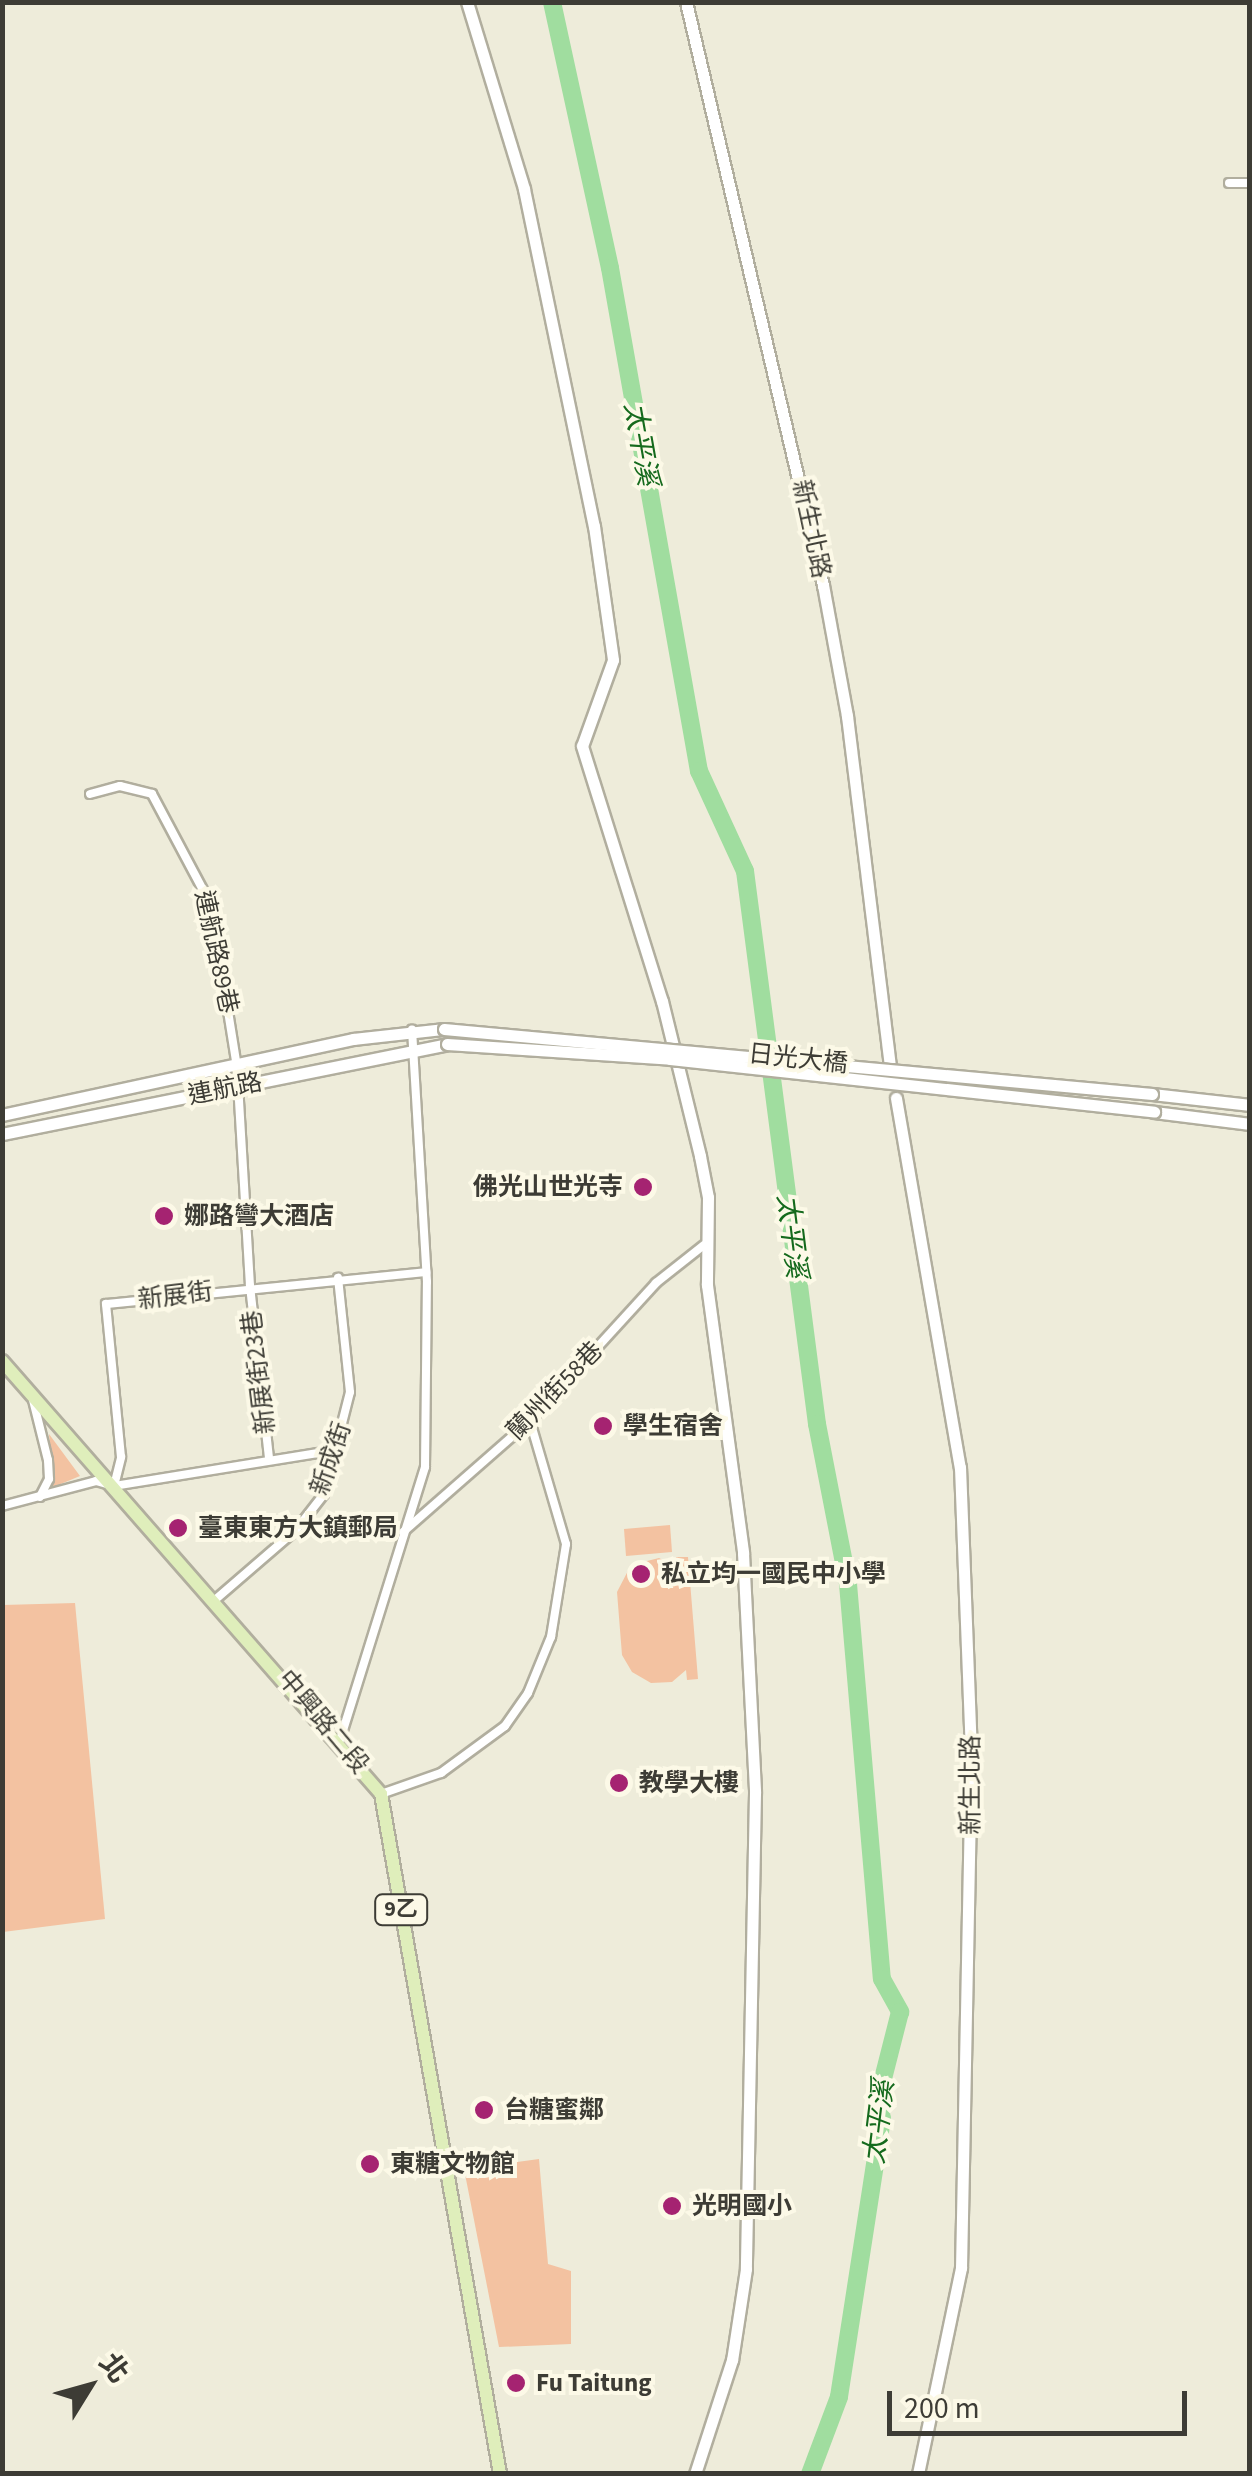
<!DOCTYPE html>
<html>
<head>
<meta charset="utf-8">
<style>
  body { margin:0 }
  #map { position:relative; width:1252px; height:2476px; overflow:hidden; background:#eeecda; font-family:"Source Sans 3","Noto Sans TC",sans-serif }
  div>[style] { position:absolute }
  .green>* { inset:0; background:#f3c2a1 }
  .river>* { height:18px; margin:-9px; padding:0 9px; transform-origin:9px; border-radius:9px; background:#a0dd9f }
  .roads { filter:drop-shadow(2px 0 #b1ae9e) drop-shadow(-2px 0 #b1ae9e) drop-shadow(0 2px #b1ae9e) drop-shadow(0 -2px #b1ae9e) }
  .street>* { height:8px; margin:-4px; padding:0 4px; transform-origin:4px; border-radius:4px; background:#fff }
  .secondary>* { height:11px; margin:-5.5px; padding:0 5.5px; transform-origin:5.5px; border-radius:5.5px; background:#fff }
  .primary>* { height:12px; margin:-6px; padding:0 6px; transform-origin:6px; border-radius:6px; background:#dfeebb }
  .bridges { filter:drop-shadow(2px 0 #b1ae9e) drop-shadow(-2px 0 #b1ae9e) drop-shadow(0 2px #b1ae9e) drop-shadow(0 -2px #b1ae9e) }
  .secondary-bridge>* { height:11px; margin:-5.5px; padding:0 5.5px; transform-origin:5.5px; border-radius:5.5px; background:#fff }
  .dots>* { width:28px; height:28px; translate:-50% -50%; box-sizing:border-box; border:5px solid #fcf9e7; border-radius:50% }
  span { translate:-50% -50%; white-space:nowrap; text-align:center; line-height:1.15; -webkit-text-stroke:8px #fcf9e7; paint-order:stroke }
  .shield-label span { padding:2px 8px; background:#fcf9e7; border:2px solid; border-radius:8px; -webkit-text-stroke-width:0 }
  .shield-label { font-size:22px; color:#3d3c35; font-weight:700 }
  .street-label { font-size:25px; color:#3d3c35 }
  .poi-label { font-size:25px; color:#3d3c35; font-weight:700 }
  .right { translate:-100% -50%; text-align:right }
  .left { translate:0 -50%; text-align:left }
  .water-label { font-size:28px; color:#156a1d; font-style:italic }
  .frame { position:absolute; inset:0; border:5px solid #3d3c35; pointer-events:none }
  .north { position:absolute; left:40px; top:2336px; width:100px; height:100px; -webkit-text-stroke:8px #fcf9e7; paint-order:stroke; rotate:53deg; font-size:28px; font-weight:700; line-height:40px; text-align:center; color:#3d3c35 }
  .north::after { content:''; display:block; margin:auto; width:35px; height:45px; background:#3d3c35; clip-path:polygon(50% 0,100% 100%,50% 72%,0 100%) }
  .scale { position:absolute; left:887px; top:2391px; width:300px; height:45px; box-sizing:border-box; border:5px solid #3d3c35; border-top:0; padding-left:12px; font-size:30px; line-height:35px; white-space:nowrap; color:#3d3c35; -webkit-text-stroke:8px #fcf9e7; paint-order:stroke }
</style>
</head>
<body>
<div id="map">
  <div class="green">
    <div style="clip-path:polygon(49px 1434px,80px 1476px,51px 1488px,53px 1482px)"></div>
    <div style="clip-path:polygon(670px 1525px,672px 1552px,626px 1556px,624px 1529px)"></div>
    <div style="clip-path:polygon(676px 1557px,688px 1557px,698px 1679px,687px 1680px,686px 1670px,672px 1682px,651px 1683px,632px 1672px,622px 1655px,617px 1592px,631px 1565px,659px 1558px,676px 1567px)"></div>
    <div style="clip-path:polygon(75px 1603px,105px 1919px,3px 1932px,3px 1605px)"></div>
    <div style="clip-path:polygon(539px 2159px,548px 2264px,571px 2271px,571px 2344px,499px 2347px,464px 2169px)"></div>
  </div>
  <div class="river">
    <div style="left:552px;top:2px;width:272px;rotate:77.7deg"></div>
    <div style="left:610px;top:268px;width:511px;rotate:79.97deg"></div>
    <div style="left:699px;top:771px;width:110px;rotate:65.3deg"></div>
    <div style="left:745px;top:871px;width:558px;rotate:82.58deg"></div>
    <div style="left:817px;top:1424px;width:163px;rotate:79deg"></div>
    <div style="left:848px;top:1584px;width:396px;rotate:85.1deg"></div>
    <div style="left:882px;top:1979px;width:38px;rotate:61deg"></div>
    <div style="left:900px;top:2012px;width:89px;rotate:104.3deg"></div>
    <div style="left:878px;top:2098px;width:21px;rotate:79deg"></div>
    <div style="left:882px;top:2119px;width:281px;rotate:98.8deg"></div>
    <div style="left:839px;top:2397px;width:82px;rotate:110.6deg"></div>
  </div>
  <div class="roads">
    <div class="street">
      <div style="left:1229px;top:183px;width:21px"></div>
      <div style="left:90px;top:794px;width:31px;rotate:-15deg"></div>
      <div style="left:120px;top:786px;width:33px;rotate:14deg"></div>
      <div style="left:152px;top:794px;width:126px;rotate:62deg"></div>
      <div style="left:211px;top:905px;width:164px;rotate:80.9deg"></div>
      <div style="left:237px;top:1067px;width:219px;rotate:86.6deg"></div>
      <div style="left:250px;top:1286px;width:173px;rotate:83.7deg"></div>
      <div style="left:33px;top:1400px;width:62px;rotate:76deg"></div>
      <div style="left:48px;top:1460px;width:19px;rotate:87deg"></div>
      <div style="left:49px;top:1479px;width:20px;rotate:117deg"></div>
      <div style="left:114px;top:1486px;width:30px;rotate:-76deg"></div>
      <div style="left:121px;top:1457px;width:154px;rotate:-95.6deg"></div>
      <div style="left:106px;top:1304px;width:322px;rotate:-5.7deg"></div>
      <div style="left:2px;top:1506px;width:97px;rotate:-14.9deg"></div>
      <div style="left:96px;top:1481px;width:19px;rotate:16deg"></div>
      <div style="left:114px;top:1486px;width:226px;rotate:-9.2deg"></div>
      <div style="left:403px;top:1532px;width:169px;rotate:-41.2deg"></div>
      <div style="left:530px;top:1421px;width:187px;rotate:-47.6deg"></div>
      <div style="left:656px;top:1283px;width:61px;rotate:-38.4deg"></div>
      <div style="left:216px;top:1599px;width:106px;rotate:-40.8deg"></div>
      <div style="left:296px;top:1530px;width:46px;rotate:-52.1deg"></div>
      <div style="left:324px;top:1494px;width:105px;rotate:-75.7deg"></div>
      <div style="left:350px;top:1392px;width:115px;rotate:-96deg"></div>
      <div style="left:340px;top:1740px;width:286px;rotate:-72.7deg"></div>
      <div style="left:425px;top:1467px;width:185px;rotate:-89.4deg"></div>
      <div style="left:427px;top:1282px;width:253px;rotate:-93.4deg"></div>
      <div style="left:381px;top:1794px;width:64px;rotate:-19.3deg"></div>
      <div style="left:441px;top:1773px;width:79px;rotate:-36.3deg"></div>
      <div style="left:505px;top:1726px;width:40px;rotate:-55.1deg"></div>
      <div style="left:528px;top:1693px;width:61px;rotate:-67.7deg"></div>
      <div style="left:551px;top:1637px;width:94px;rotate:-80.8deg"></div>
      <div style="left:566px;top:1544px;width:128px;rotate:-106.3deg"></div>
    </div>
    <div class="secondary">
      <div style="left:467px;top:2px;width:195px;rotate:73deg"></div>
      <div style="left:524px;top:189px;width:344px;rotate:78.3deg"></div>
      <div style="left:594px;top:526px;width:135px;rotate:81.9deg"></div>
      <div style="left:613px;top:660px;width:91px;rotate:109.8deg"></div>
      <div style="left:582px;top:746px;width:267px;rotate:72.6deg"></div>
      <div style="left:662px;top:1001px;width:160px;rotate:76.2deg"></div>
      <div style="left:700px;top:1156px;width:42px;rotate:79deg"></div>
      <div style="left:708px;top:1197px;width:88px;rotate:90.7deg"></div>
      <div style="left:707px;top:1285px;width:270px;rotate:82.3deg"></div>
      <div style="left:743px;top:1553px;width:240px;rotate:87.1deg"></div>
      <div style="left:755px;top:1793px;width:476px;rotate:91.1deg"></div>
      <div style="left:746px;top:2269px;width:92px;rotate:98.7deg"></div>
      <div style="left:732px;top:2360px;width:120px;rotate:108deg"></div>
      <div style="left:686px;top:2px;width:599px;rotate:76.78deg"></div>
      <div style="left:823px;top:585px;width:133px;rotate:79.6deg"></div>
      <div style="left:847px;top:716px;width:351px;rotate:83deg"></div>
      <div style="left:1152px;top:1094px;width:99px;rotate:6.4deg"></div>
      <div style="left:896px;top:1098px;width:375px;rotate:80.2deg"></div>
      <div style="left:960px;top:1467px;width:290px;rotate:87.8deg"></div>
      <div style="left:971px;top:1757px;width:511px;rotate:91.12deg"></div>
      <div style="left:961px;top:2268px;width:210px;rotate:101.8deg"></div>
      <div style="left:1154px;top:1112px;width:97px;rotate:7.1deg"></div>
      <div style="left:2px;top:1115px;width:359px;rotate:-12.2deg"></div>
      <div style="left:353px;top:1039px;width:92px;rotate:-6.3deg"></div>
      <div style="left:2px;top:1134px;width:454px;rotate:-11.4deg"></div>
    </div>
    <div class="primary">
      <div style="left:2px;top:1361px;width:575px;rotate:48.8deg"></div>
      <div style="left:381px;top:1794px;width:690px;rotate:80.07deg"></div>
    </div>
  </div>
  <div class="bridges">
    <div class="secondary-bridge">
      <div style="left:444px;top:1029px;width:711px;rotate:5.25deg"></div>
      <div style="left:447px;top:1044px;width:224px;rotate:3.8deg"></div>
      <div style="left:670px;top:1059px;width:487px;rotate:6.2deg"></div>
    </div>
  </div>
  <div class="dots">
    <div style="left:643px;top:1187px;background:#a52371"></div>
    <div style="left:164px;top:1216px;background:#a52371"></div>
    <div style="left:603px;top:1426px;background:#a52371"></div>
    <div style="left:178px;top:1528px;background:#a52371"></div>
    <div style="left:641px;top:1574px;background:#a52371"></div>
    <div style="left:619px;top:1783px;background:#a52371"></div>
    <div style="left:484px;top:2110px;background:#a52371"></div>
    <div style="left:370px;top:2164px;background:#a52371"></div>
    <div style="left:672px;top:2206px;background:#a52371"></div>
    <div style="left:516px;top:2383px;background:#a52371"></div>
  </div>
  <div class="shield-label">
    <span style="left:401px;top:1910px">9乙</span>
  </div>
  <div class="street-label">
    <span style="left:811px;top:529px;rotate:78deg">新生北路</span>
    <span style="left:216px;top:952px;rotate:78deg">連航路89巷</span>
    <span style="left:798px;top:1059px;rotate:6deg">日光大橋</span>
    <span style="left:225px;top:1089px;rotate:-11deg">連航路</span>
    <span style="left:175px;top:1296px;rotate:-7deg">新展街</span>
    <span style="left:259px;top:1372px;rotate:-97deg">新展街23巷</span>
    <span style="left:555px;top:1391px;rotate:-46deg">蘭州街58巷</span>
    <span style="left:331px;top:1459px;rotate:-71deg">新成街</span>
    <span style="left:323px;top:1722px;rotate:50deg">中興路二段</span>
    <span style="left:971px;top:1785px;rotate:-90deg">新生北路</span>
  </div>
  <div class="poi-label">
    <span class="right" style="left:623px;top:1187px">佛光山世光寺</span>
    <span class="left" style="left:184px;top:1216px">娜路彎大酒店</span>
    <span class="left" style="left:623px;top:1426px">學生宿舍</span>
    <span class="left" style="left:198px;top:1528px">臺東東方大鎮郵局</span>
    <span class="left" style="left:661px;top:1574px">私立均一國民中小學</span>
    <span class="left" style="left:639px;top:1783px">教學大樓</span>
    <span class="left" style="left:504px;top:2110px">台糖蜜鄰</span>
    <span class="left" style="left:390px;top:2164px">東糖文物館</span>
    <span class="left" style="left:692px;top:2206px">光明國小</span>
    <span class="left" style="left:536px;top:2383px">Fu Taitung</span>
  </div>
  <div class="water-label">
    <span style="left:641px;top:444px;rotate:80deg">太平溪</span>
    <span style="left:792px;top:1236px;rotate:83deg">太平溪</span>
    <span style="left:879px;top:2122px;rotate:-83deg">太平溪</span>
  </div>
  <div class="frame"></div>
  <div class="north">北</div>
  <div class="scale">200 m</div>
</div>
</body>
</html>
